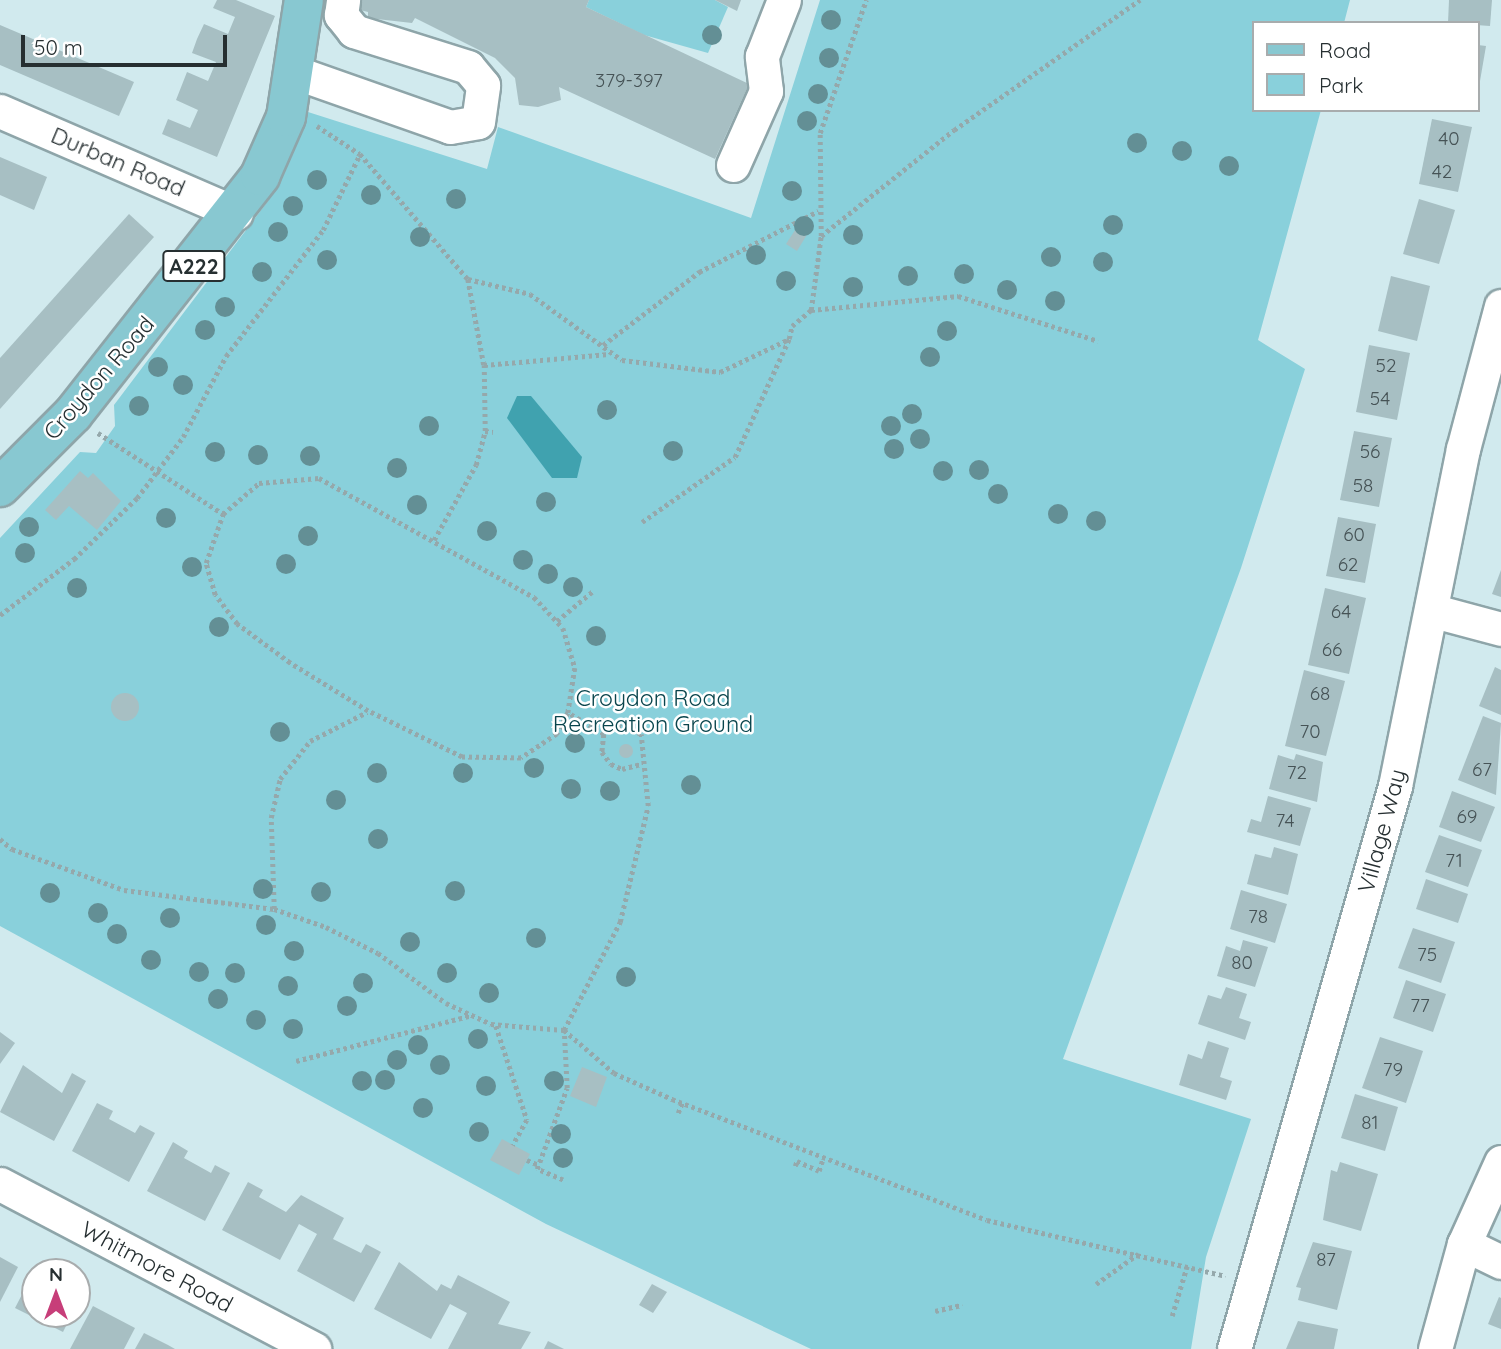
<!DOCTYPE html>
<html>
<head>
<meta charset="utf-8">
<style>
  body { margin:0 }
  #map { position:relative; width:1501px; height:1349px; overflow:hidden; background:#d1eaee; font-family:Quicksand,sans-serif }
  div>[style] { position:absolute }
  .green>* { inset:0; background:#89d0db }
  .water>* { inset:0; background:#40a2af }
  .building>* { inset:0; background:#a7bfc3 }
  .round { border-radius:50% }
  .path>* { height:4.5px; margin-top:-2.25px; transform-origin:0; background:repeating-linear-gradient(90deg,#95a8ab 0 3.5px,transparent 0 7px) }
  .roads { filter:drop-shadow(2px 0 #8ea5a9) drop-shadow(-2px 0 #8ea5a9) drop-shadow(0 2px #8ea5a9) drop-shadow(0 -2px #8ea5a9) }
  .minor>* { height:33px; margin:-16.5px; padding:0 16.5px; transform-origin:16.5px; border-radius:16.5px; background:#fff }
  .major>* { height:38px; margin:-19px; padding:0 19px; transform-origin:19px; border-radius:19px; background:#88c8d1 }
  .trees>* { width:20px; height:20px; margin:-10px; border-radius:50%; background:#638f95 }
  span { translate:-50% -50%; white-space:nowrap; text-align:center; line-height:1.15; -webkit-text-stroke:5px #fff; paint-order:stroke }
  .number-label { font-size:19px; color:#465356 }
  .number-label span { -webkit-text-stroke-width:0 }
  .shield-label span { padding:2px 5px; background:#fff; border:2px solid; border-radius:5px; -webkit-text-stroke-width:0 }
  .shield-label { font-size:21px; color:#262f31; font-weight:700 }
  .street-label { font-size:23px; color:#262f31 }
  .park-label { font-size:23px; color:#09454d }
  .legend { position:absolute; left:1252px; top:21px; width:228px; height:91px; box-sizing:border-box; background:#fff; border:2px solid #a8acad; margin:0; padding:9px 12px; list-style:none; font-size:21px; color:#262f31 }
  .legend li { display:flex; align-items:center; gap:14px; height:35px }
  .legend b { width:35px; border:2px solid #a8acad }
  .north { position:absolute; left:21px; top:1258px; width:70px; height:70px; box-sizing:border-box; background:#fff; border:2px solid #a8acad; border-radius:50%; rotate:0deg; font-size:19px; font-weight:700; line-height:28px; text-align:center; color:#262f31 }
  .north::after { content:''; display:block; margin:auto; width:24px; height:32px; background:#c73e79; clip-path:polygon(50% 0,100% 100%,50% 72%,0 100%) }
  .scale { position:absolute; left:21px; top:35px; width:206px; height:32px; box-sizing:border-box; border:4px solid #262f31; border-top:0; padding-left:9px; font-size:21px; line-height:24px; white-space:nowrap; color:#262f31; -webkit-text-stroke:5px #fff; paint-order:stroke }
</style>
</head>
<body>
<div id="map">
  <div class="green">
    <div style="clip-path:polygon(589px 0,715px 0,728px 7px,708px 53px,644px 35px,586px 7px)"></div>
    <div style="clip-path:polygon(820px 0,1350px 0,1344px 23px,1254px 23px,1254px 110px,1321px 110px,1258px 340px,1305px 369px,1241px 568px,1063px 1059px,1251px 1119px,1206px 1257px,1191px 1349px,811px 1349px,546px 1224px,0 926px,0 538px,80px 452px,96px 453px,115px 426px,114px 405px,268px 201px,308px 112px,487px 169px,498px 127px,751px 218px)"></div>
  </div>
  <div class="water">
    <div style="clip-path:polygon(517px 396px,531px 396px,582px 457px,577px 478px,552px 478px,507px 418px)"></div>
  </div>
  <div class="building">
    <div style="clip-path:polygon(217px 0,236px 0,275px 16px,217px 157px,162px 134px,168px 119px,190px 128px,198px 110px,176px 100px,187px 72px,208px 81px,216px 62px,192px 53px,197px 39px,204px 24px,228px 34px,235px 17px,213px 8px)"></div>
    <div style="clip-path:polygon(353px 0,589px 0,586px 7px,749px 84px,715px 159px,559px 87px,561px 100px,538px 107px,519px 105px,515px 78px,495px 58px,415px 18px,412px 23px,368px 18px,368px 12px,352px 8px)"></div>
    <div style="clip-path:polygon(715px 0,741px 0,737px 11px)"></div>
    <div style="clip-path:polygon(1449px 0,1492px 0,1490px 26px,1448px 23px)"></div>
    <div style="clip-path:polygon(0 25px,134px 82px,119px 116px,0 65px)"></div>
    <div style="clip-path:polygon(1478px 45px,1486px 46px,1480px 81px,1478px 81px)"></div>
    <div style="clip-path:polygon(1432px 119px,1472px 127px,1458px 192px,1419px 184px)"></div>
    <div style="clip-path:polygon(0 157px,47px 177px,34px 210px,0 195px)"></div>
    <div style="clip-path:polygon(1419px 199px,1455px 210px,1439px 264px,1403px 254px)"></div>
    <div style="clip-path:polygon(129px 214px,154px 237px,0 409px,0 358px)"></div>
    <div style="clip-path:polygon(797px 227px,808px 233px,797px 251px,786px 244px)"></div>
    <div style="clip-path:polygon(1391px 276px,1430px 286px,1417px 341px,1378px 331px)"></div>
    <div style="clip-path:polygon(1369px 345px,1410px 353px,1397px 420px,1356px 412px)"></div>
    <div style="clip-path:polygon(1354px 431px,1392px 438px,1379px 507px,1340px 500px)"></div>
    <div style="clip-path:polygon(80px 471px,88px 478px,93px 473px,121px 501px,97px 530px,69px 506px,56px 520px,45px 510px)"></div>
    <div style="clip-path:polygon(1338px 517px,1376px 524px,1365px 583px,1326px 576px)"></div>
    <div style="clip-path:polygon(1501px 570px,1501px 597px,1492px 594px)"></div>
    <div style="clip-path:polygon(1325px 588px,1366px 598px,1349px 674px,1308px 665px)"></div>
    <div style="clip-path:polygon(1495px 667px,1501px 670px,1501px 715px,1479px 706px)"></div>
    <div style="clip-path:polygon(1304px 670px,1345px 681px,1326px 756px,1285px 746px)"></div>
    <div class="round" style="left:111px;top:693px;width:28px;height:28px"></div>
    <div style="clip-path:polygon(1483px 716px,1501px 723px,1496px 795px,1458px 780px)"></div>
    <div class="round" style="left:619px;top:744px;width:14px;height:14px"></div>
    <div style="clip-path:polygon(1296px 754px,1323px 762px,1317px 802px,1269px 789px,1278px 755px,1294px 760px)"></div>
    <div style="clip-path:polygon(1452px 791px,1495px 807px,1481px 842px,1439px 827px)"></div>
    <div style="clip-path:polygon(1268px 796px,1311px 808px,1300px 846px,1247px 832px,1251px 819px,1261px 822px)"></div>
    <div style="clip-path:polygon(1439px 835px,1482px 850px,1468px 887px,1425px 872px)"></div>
    <div style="clip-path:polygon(1274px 847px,1298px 854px,1288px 895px,1247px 884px,1255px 854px,1271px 858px)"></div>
    <div style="clip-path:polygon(1426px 879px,1468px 894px,1458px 923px,1416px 909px)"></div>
    <div style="clip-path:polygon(1241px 890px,1287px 904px,1275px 943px,1230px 929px)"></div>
    <div style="clip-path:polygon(1413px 928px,1455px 942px,1441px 983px,1398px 968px)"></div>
    <div style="clip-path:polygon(1243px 940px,1268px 947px,1255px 987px,1217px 976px,1226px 946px,1240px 951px)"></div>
    <div style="clip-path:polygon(1406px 980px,1446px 994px,1433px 1032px,1393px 1018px)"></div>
    <div style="clip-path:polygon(1226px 987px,1247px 994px,1239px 1018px,1251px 1022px,1245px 1040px,1198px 1024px,1208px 995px,1221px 999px)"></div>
    <div style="clip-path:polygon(0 1032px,15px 1043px,0 1064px)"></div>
    <div style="clip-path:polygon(1380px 1037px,1423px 1051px,1406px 1103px,1362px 1088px)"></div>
    <div style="clip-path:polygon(1208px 1041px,1229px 1048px,1220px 1077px,1232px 1081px,1226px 1100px,1179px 1085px,1188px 1054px,1202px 1059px)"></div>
    <div style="clip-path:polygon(23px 1065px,62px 1093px,72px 1073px,86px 1081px,54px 1141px,0 1112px)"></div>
    <div style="clip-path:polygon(582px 1067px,607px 1077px,596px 1107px,570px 1096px)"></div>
    <div style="clip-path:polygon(1355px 1094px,1398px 1107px,1385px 1151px,1341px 1138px)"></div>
    <div style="clip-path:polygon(97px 1103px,113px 1111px,109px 1119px,135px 1133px,140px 1125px,155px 1133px,129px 1182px,72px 1151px)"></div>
    <div style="clip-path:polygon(502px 1139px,530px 1154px,519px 1175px,490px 1160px)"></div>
    <div style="clip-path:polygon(173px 1142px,188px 1151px,184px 1158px,211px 1173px,215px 1165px,230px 1173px,205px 1221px,147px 1191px)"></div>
    <div style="clip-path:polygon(1340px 1162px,1378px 1174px,1361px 1231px,1323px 1220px,1331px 1170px,1337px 1172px)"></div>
    <div style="clip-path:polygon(248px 1182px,263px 1190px,259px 1197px,286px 1212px,301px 1195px,344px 1218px,333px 1239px,361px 1253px,366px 1244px,381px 1252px,354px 1302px,297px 1271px,317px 1234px,299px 1224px,280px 1260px,222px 1230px)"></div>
    <div style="clip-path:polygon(1313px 1242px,1352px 1251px,1337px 1310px,1298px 1300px,1301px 1288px,1296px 1287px)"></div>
    <div style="clip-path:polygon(0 1257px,18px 1267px,0 1302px)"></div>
    <div style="clip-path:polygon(399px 1262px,437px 1291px,441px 1284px,451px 1289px,458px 1275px,510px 1302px,498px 1324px,531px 1332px,521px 1349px,448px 1349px,467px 1313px,450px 1304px,431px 1339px,374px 1309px)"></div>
    <div style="clip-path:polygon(33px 1273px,35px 1314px,72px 1314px,63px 1332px,15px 1308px)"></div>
    <div style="clip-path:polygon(652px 1284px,667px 1292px,653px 1313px,639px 1305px)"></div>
    <div style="clip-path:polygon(1499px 1297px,1501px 1298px,1501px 1329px,1488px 1324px)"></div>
    <div style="clip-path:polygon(93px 1306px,135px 1328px,124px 1349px,70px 1349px)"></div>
    <div style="clip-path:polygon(1298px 1321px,1338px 1329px,1334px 1349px,1286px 1349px)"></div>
    <div style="clip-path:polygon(144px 1333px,168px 1345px,175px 1349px,135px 1349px)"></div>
    <div style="clip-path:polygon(548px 1341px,564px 1349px,544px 1349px)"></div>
  </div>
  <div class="path">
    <div style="left:317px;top:126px;width:51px;rotate:33.1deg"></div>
    <div style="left:360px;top:154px;width:165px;rotate:49.2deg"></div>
    <div style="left:468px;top:279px;width:64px;rotate:13.6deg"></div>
    <div style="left:530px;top:294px;width:113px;rotate:35.7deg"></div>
    <div style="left:622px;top:360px;width:99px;rotate:7deg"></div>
    <div style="left:720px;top:372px;width:76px;rotate:-25.6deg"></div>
    <div style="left:789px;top:339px;width:13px;rotate:-77deg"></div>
    <div style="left:792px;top:326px;width:25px;rotate:-40deg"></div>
    <div style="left:811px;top:310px;width:75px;rotate:-82.3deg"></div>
    <div style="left:821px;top:236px;width:103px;rotate:-90.6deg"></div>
    <div style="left:820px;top:133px;width:141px;rotate:-70.9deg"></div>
    <div style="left:821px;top:236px;width:170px;rotate:-38.6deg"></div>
    <div style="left:954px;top:130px;width:227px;rotate:-35deg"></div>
    <div style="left:468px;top:279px;width:87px;rotate:79.5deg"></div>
    <div style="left:484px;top:365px;width:125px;rotate:-5deg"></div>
    <div style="left:811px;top:310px;width:148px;rotate:-5.4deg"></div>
    <div style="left:958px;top:296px;width:147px;rotate:17.8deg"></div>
    <div style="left:603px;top:345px;width:121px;rotate:-37.2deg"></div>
    <div style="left:699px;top:272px;width:134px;rotate:-27.1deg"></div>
    <div style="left:485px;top:431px;width:8px;rotate:7deg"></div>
    <div style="left:98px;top:433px;width:149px;rotate:32.9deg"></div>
    <div style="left:223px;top:514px;width:48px;rotate:-40.7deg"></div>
    <div style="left:259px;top:483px;width:60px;rotate:-4.8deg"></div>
    <div style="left:319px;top:478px;width:246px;rotate:29deg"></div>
    <div style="left:534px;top:597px;width:42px;rotate:46.9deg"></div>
    <div style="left:563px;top:628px;width:42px;rotate:73.3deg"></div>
    <div style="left:575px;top:668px;width:46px;rotate:98.8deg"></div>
    <div style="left:568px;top:713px;width:24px;rotate:118deg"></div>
    <div style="left:557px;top:734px;width:43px;rotate:146.3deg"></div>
    <div style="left:521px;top:758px;width:59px;rotate:-179deg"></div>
    <div style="left:462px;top:757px;width:105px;rotate:-153.9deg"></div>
    <div style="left:368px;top:711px;width:92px;rotate:-148.4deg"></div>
    <div style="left:290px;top:663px;width:66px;rotate:-143.7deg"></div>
    <div style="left:237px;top:624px;width:36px;rotate:-127deg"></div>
    <div style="left:215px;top:595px;width:33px;rotate:-106deg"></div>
    <div style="left:206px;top:563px;width:52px;rotate:-70.9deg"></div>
    <div style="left:642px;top:522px;width:113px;rotate:-35deg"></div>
    <div style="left:735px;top:457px;width:130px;rotate:-65.4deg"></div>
    <div style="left:434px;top:540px;width:86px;rotate:-60.8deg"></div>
    <div style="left:476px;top:465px;width:35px;rotate:-75deg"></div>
    <div style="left:485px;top:431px;width:66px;rotate:-90.9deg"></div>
    <div style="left:0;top:615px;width:93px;rotate:-37.1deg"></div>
    <div style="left:74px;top:559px;width:88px;rotate:-44.1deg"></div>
    <div style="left:137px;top:498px;width:76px;rotate:-53deg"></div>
    <div style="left:183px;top:437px;width:92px;rotate:-62deg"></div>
    <div style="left:226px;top:356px;width:159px;rotate:-52.4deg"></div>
    <div style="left:323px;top:230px;width:85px;rotate:-64deg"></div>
    <div style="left:557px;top:621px;width:47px;rotate:-39.8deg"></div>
    <div style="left:604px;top:734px;width:18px;rotate:96deg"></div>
    <div style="left:602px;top:752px;width:15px;rotate:53deg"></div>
    <div style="left:611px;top:764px;width:12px;rotate:24deg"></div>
    <div style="left:622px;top:769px;width:20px;rotate:-15deg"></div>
    <div style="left:0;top:839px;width:16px;rotate:40deg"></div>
    <div style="left:12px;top:849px;width:119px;rotate:20.1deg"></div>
    <div style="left:124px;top:890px;width:151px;rotate:7.2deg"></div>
    <div style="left:274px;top:909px;width:55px;rotate:19.1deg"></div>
    <div style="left:326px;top:927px;width:58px;rotate:26.6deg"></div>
    <div style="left:378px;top:953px;width:84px;rotate:36.3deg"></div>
    <div style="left:446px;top:1003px;width:50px;rotate:25deg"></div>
    <div style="left:491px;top:1024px;width:73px;rotate:4.7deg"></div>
    <div style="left:564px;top:1030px;width:66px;rotate:40.7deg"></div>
    <div style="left:614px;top:1073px;width:64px;rotate:24.1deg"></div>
    <div style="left:672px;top:1099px;width:337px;rotate:21deg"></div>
    <div style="left:987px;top:1220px;width:245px;rotate:13.2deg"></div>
    <div style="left:274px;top:909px;width:91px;rotate:-91.9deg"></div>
    <div style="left:271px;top:818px;width:40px;rotate:-77deg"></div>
    <div style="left:280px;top:779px;width:48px;rotate:-51.7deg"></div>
    <div style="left:310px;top:741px;width:64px;rotate:-27deg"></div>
    <div style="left:496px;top:1026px;width:99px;rotate:71.7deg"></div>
    <div style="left:527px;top:1120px;width:29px;rotate:119deg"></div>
    <div style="left:296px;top:1061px;width:182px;rotate:-14.6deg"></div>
    <div style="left:678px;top:1113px;width:11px;rotate:-68deg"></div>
    <div style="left:527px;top:1160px;width:13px;rotate:23deg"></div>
    <div style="left:795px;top:1166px;width:5px;rotate:-68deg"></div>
    <div style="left:797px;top:1161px;width:24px;rotate:24deg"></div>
    <div style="left:819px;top:1171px;width:14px;rotate:-73deg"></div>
    <div style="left:563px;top:1180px;width:28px;rotate:-157deg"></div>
    <div style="left:537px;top:1169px;width:86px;rotate:-69.7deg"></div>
    <div style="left:567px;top:1088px;width:58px;rotate:-93deg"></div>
    <div style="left:564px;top:1030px;width:122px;rotate:-62.6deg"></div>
    <div style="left:620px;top:922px;width:119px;rotate:-76.4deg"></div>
    <div style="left:648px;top:806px;width:72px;rotate:-95.6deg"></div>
    <div style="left:641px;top:734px;width:26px;rotate:-162deg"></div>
    <div style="left:616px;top:726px;width:14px;rotate:146deg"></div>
    <div style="left:604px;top:734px;width:42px;rotate:-149.7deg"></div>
    <div style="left:1096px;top:1284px;width:52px;rotate:-35.5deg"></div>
    <div style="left:935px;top:1311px;width:28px;rotate:-13deg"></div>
    <div style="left:1172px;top:1316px;width:52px;rotate:-73.3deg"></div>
  </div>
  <div class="roads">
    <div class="minor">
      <div style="left:297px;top:73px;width:162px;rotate:19.4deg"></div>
      <div style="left:450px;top:127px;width:28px;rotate:-10deg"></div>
      <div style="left:478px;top:122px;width:37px;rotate:-82deg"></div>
      <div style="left:483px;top:85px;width:23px;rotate:-130deg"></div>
      <div style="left:468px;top:67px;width:120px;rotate:-162.5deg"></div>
      <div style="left:354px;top:31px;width:21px;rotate:-129deg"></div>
      <div style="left:341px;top:15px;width:15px;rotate:-82deg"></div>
      <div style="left:0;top:111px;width:257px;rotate:23.4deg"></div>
      <div style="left:733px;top:165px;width:81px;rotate:-66deg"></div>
      <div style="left:766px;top:91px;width:35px;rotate:-97deg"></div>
      <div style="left:762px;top:56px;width:60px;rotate:-68.6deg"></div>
      <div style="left:1434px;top:611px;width:69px;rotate:15deg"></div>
      <div style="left:0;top:1184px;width:355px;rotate:27.7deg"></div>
      <div style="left:1464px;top:1244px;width:41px;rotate:25.9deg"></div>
      <div style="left:1234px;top:1349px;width:586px;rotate:-74.04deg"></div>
      <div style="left:1395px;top:786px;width:344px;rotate:-78.6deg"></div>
      <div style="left:1463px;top:449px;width:148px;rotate:-75.1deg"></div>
      <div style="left:1435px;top:1349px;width:109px;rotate:-74.6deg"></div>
      <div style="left:1464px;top:1244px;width:90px;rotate:-65.7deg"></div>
    </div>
    <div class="major">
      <div style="left:0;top:487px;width:103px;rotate:-45deg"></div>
      <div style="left:73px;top:414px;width:303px;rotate:-51.8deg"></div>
      <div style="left:260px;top:176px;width:64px;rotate:-66.2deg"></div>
      <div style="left:286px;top:117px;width:118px;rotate:-81.3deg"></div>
    </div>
  </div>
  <div class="trees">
    <div style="left:831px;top:20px"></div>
    <div style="left:712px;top:35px"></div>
    <div style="left:829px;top:58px"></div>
    <div style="left:818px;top:94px"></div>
    <div style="left:807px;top:121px"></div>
    <div style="left:1137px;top:143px"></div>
    <div style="left:1182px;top:151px"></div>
    <div style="left:1229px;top:166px"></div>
    <div style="left:317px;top:180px"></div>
    <div style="left:792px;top:191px"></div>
    <div style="left:371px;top:195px"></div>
    <div style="left:456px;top:199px"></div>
    <div style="left:293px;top:206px"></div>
    <div style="left:1113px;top:225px"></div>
    <div style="left:804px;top:226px"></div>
    <div style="left:278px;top:232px"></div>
    <div style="left:853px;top:235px"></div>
    <div style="left:420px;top:237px"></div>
    <div style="left:756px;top:255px"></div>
    <div style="left:1051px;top:257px"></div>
    <div style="left:327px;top:260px"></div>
    <div style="left:1103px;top:262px"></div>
    <div style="left:262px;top:272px"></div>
    <div style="left:964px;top:274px"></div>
    <div style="left:908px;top:276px"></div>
    <div style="left:786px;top:281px"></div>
    <div style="left:853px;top:287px"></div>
    <div style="left:1007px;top:290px"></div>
    <div style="left:1055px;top:301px"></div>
    <div style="left:225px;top:307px"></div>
    <div style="left:205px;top:330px"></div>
    <div style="left:947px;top:331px"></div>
    <div style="left:930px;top:357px"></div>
    <div style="left:158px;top:367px"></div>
    <div style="left:183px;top:385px"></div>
    <div style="left:139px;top:406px"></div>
    <div style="left:607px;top:410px"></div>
    <div style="left:912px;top:414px"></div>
    <div style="left:429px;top:426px"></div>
    <div style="left:891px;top:426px"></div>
    <div style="left:920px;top:439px"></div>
    <div style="left:894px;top:449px"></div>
    <div style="left:673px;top:451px"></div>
    <div style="left:215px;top:452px"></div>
    <div style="left:258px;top:455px"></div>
    <div style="left:310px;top:456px"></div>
    <div style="left:397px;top:468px"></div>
    <div style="left:979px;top:470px"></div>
    <div style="left:943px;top:471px"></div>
    <div style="left:998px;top:494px"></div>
    <div style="left:546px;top:502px"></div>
    <div style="left:417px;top:505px"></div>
    <div style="left:1058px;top:514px"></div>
    <div style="left:166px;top:518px"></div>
    <div style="left:1096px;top:521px"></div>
    <div style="left:29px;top:527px"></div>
    <div style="left:487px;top:531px"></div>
    <div style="left:308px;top:536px"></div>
    <div style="left:25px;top:553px"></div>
    <div style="left:523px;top:560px"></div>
    <div style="left:286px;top:564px"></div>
    <div style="left:192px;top:567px"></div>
    <div style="left:548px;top:574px"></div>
    <div style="left:573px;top:587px"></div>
    <div style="left:77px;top:588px"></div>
    <div style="left:219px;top:627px"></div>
    <div style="left:596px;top:636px"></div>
    <div style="left:280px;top:732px"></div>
    <div style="left:575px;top:743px"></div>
    <div style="left:534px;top:768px"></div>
    <div style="left:377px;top:773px"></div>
    <div style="left:463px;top:773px"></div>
    <div style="left:691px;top:785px"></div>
    <div style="left:571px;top:789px"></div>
    <div style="left:610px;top:791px"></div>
    <div style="left:336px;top:800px"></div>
    <div style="left:378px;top:839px"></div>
    <div style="left:263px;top:889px"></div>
    <div style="left:455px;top:891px"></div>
    <div style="left:321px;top:892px"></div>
    <div style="left:50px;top:893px"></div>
    <div style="left:98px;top:913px"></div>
    <div style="left:170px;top:918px"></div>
    <div style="left:266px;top:925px"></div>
    <div style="left:117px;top:934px"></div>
    <div style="left:536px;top:938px"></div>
    <div style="left:410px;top:942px"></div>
    <div style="left:294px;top:951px"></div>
    <div style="left:151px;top:960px"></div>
    <div style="left:199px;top:972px"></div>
    <div style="left:235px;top:973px"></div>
    <div style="left:447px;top:973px"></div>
    <div style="left:626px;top:977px"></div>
    <div style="left:363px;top:983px"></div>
    <div style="left:288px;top:986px"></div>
    <div style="left:489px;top:993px"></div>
    <div style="left:218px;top:999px"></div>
    <div style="left:347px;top:1006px"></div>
    <div style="left:256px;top:1020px"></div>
    <div style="left:293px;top:1029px"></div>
    <div style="left:478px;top:1039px"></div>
    <div style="left:418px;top:1045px"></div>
    <div style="left:397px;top:1060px"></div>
    <div style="left:440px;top:1065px"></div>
    <div style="left:385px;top:1080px"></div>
    <div style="left:362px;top:1081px"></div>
    <div style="left:554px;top:1081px"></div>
    <div style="left:486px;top:1086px"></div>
    <div style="left:423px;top:1108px"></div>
    <div style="left:479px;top:1132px"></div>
    <div style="left:561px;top:1134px"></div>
    <div style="left:563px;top:1158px"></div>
  </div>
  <div class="number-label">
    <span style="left:629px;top:81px">379-397</span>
    <span style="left:1449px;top:139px">40</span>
    <span style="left:1442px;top:172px">42</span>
    <span style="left:1386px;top:366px">52</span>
    <span style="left:1380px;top:399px">54</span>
    <span style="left:1370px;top:452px">56</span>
    <span style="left:1363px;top:486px">58</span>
    <span style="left:1354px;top:535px">60</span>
    <span style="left:1348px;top:565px">62</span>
    <span style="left:1341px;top:612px">64</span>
    <span style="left:1332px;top:650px">66</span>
    <span style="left:1320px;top:694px">68</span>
    <span style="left:1310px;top:732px">70</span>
    <span style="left:1482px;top:770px">67</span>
    <span style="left:1297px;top:773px">72</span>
    <span style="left:1467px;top:817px">69</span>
    <span style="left:1285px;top:821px">74</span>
    <span style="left:1454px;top:861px">71</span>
    <span style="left:1258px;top:917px">78</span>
    <span style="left:1427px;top:955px">75</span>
    <span style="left:1242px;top:963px">80</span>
    <span style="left:1420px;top:1006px">77</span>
    <span style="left:1393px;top:1070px">79</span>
    <span style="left:1370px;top:1123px">81</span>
    <span style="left:1326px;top:1260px">87</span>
  </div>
  <div class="shield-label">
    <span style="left:194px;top:266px">A222</span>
  </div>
  <div class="street-label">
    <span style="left:118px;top:162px;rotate:23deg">Durban Road</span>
    <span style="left:99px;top:378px;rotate:-49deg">Croydon Road</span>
    <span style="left:1382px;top:831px;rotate:-75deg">Village Way</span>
    <span style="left:157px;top:1267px;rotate:28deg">Whitmore Road</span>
  </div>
  <div class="park-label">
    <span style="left:653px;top:711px">Croydon Road<br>Recreation Ground</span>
  </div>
  <ul class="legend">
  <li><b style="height:9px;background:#88c8d1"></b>Road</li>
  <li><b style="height:19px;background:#89d0db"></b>Park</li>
  </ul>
  <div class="north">N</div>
  <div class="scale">50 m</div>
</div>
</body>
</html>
